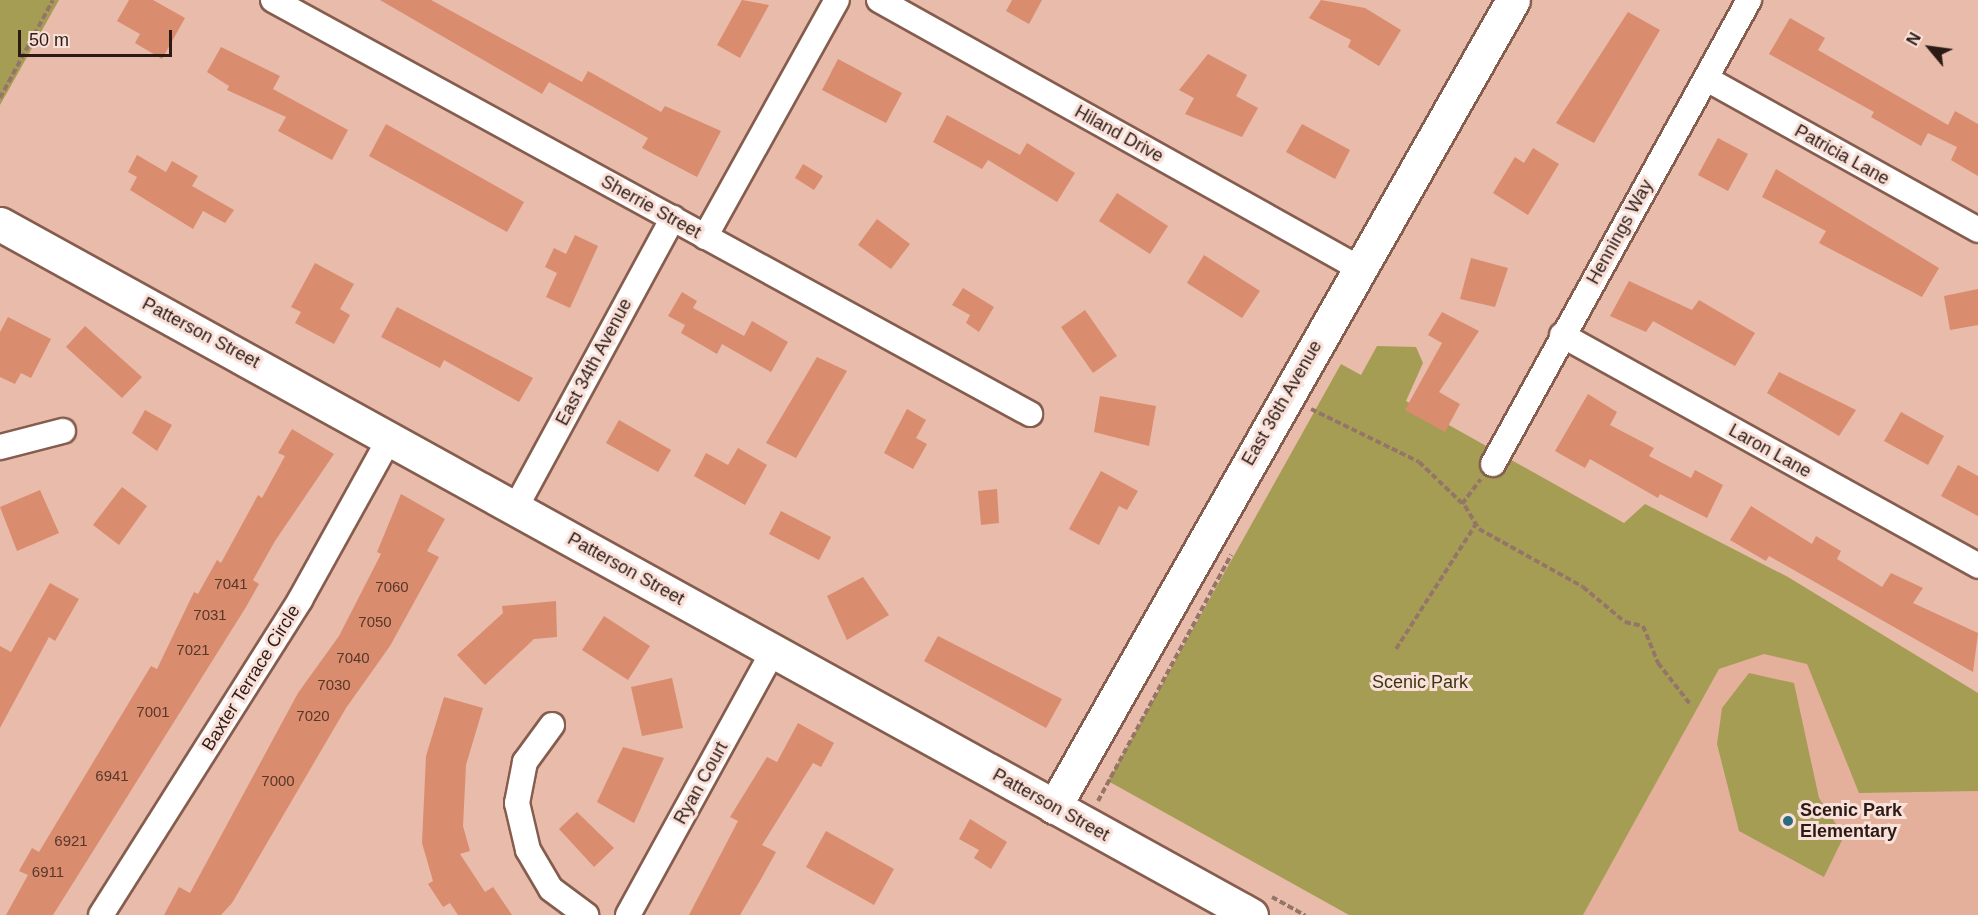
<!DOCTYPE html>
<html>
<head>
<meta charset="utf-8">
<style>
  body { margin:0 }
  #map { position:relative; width:1978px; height:915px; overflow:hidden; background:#e8bbaa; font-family:Helvetica,sans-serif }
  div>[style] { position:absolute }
  .built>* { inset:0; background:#e4b09c }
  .green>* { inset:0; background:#a69d55 }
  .building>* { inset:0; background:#da8c6e }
  .path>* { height:4px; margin-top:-2px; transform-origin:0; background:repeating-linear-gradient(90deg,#967569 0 6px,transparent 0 9px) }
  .roads { filter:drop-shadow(2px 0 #855d4e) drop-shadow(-2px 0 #855d4e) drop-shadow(0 2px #855d4e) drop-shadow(0 -2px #855d4e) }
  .street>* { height:24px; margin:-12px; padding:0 12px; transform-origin:12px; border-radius:12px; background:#fff }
  .secondary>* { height:33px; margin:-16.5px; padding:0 16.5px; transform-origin:16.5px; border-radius:16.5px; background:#fff }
  .dots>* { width:16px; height:16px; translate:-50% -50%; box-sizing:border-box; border:3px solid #f9e1d9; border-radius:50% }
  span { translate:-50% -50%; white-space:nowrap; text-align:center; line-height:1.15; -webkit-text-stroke:6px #f9e1d9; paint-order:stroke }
  .number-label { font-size:15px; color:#58372b }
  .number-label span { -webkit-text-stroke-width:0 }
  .street-label { font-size:18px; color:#2c1b15 }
  .park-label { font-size:18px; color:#3b3612 }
  .poi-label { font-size:18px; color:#2c1b15; font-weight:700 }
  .left { translate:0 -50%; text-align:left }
  .north { position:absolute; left:1900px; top:18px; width:60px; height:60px; -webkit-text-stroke:4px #f9e1d9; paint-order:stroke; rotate:299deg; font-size:16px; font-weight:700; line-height:24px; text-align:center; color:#2c1b15 }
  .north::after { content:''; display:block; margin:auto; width:21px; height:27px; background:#2c1b15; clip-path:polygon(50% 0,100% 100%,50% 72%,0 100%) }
  .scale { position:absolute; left:18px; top:30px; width:154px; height:27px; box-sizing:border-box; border:3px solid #2c1b15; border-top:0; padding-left:8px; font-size:18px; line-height:21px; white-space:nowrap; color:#2c1b15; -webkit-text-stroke:4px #f9e1d9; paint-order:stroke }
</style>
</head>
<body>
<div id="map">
  <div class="built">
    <div style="clip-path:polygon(1731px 583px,1978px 727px,1978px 915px,1546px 915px)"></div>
  </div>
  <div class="green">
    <div style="clip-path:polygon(0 0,59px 0,0 105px)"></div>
    <div style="clip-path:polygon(1377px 346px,1416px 347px,1423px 363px,1406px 401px,1624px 523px,1645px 504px,1710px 537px,1788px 577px,1978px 693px,1978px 791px,1859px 793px,1807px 664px,1764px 654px,1719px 669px,1583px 915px,1349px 915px,1108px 781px,1341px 364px,1361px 375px)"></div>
    <div style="clip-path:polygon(1749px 673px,1794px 683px,1819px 798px,1844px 836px,1824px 877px,1739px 831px,1717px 744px,1722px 708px)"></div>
  </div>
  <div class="building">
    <div style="clip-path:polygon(129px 0,153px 0,185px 18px,162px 59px,135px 43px,140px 34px,117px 21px)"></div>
    <div style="clip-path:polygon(380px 0,431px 0,582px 82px,588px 71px,661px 112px,665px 106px,721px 131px,697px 177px,642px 148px,648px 138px,549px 82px,542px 94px)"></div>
    <div style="clip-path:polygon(742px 0,769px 5px,740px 58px,717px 45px)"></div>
    <div style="clip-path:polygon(1012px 0,1042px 0,1029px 24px,1006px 11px)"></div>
    <div style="clip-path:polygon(1321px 0,1365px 8px,1401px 30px,1379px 66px,1348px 47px,1351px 40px,1309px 18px)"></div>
    <div style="clip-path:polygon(1628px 12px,1660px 30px,1594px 143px,1556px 123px)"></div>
    <div style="clip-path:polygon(1790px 18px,1825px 38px,1818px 50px,1948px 125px,1955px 111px,1978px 124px,1978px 176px,1951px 160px,1957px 147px,1928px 133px,1921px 146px,1871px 117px,1874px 112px,1769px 54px)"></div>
    <div style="clip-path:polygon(221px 47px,280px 76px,273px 89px,348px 130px,332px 160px,278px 131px,286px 117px,227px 90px,229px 86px,207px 72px)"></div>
    <div style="clip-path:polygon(1208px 54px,1247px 75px,1236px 96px,1258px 108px,1242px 137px,1185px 114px,1194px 98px,1179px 90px)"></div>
    <div style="clip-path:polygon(838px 59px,902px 93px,886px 123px,822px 90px)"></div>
    <div style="clip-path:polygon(947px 115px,1020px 155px,1027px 143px,1075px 173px,1057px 202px,988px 160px,982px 169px,933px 142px)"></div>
    <div style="clip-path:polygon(386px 124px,524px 202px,507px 232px,369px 156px)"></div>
    <div style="clip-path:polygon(1302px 124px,1350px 150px,1335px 179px,1286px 152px)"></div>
    <div style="clip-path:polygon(1718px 138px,1748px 154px,1728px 191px,1698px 175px)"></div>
    <div style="clip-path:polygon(1533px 148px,1559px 164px,1528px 215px,1493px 193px,1515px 157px,1524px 163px)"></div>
    <div style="clip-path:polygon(137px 155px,166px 172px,172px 161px,198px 176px,192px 186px,234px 210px,225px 223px,203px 211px,193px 229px,130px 190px,137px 177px,128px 172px)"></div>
    <div style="clip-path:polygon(803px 164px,823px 176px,814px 190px,795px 178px)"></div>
    <div style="clip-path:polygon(1776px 169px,1939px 268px,1922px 297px,1819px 243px,1826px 231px,1762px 197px)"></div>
    <div style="clip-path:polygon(1117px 193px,1168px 226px,1150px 254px,1099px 221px)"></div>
    <div style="clip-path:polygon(877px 219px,910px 244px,891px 269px,858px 245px)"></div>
    <div style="clip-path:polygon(575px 235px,598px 246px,570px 308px,546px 297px,557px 273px,545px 267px,554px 248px,566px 254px)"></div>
    <div style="clip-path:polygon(1204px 255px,1260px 291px,1242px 318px,1187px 283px)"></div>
    <div style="clip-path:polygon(1471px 258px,1508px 268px,1495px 307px,1460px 299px)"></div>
    <div style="clip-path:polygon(315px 263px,354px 284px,340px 309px,350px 315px,334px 344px,295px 323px,301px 312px,291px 307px)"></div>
    <div style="clip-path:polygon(1629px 281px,1692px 310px,1699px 300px,1755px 333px,1735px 366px,1653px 321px,1646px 332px,1610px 316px)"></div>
    <div style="clip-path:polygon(963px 288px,994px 307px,979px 332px,966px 323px,970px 315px,952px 305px)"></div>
    <div style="clip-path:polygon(1978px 289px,1978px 325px,1950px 330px,1944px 296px)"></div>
    <div style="clip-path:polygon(682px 292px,697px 301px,693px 308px,744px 336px,752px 321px,788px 342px,771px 372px,722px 344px,717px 354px,681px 333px,685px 325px,668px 316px)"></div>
    <div style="clip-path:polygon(397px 307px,533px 378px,519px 402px,444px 360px,440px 368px,381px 337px)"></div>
    <div style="clip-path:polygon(1085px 310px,1117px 356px,1093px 373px,1061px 327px)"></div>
    <div style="clip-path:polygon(1442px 312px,1479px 331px,1439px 392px,1460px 404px,1445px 432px,1405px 410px,1442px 343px,1428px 335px)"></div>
    <div style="clip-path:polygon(8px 317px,51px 339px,31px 378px,21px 373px,15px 384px,0 377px,0 332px)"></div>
    <div style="clip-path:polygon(85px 326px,142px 377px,122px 398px,66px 347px)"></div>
    <div style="clip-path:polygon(817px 357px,847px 371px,796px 458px,766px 443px)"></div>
    <div style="clip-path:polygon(1779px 372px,1856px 410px,1839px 436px,1767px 393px)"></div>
    <div style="clip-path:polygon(1588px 394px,1617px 412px,1610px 425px,1654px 448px,1649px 456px,1691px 478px,1695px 470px,1723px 485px,1707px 518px,1660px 494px,1658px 498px,1590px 459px,1585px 468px,1555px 451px)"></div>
    <div style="clip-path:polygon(1100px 396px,1156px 406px,1149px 446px,1094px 432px)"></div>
    <div style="clip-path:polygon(907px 409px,926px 420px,916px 438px,927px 444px,913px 469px,884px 453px)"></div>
    <div style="clip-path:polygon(145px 410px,172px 425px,157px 451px,132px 433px)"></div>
    <div style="clip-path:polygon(1901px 412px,1944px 436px,1928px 465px,1884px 441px)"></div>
    <div style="clip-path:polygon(619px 420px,671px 450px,658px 472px,606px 443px)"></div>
    <div style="clip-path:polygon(292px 429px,334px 454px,275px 541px,253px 580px,259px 584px,246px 607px,53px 915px,6px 915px,28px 875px,19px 871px,32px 848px,39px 852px,151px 666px,157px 669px,194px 592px,198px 594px,217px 560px,221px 563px,258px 495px,262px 498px,285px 456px,278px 453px)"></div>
    <div style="clip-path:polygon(738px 448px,767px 465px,745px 505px,694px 476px,706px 453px,728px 465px)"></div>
    <div style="clip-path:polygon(1958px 465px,1978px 476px,1978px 516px,1941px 496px)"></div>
    <div style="clip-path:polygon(1101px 471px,1138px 491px,1127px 510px,1119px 506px,1099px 545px,1069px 529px)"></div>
    <div style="clip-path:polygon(122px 487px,147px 506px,119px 545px,93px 525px)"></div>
    <div style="clip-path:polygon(997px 489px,999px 523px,981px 525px,978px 491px)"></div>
    <div style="clip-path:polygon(40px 490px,59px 533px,17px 551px,0 507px)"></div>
    <div style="clip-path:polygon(401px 494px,445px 519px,427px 551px,439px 557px,390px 646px,346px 708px,232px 903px,221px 915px,164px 915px,179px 887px,190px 893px,298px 693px,339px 636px,381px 554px,377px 552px)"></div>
    <div style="clip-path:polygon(1751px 506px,1812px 544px,1816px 536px,1841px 551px,1837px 559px,1882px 587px,1891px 573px,1923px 588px,1913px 603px,1978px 633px,1973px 672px,1769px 556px,1766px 561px,1730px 540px)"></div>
    <div style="clip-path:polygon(781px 511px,831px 537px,819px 560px,769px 534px)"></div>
    <div style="clip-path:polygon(863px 577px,889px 615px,847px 640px,827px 596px)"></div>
    <div style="clip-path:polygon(50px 583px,79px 599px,55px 641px,49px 637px,0 728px,0 646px,11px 652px)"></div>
    <div style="clip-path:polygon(556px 601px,557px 637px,534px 639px,485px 685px,457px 655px,503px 613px,502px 606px)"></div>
    <div style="clip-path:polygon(604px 616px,650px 646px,628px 680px,582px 650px)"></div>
    <div style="clip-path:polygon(938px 636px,1062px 699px,1046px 728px,924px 661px)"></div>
    <div style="clip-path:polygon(672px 678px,683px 728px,642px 736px,631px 687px)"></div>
    <div style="clip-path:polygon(444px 697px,483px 708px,466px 765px,463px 826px,470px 851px,460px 854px,485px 892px,493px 887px,512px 915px,458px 915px,450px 903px,443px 907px,428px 884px,433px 881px,422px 843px,426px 756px)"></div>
    <div style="clip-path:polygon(798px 723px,834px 743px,821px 767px,813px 763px,762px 845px,776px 852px,761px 879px,740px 915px,689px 915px,738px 821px,730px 817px,767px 757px,777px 762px)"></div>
    <div style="clip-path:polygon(623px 747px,664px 758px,634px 823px,597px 802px)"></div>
    <div style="clip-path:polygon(577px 812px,614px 848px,594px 867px,559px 829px)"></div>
    <div style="clip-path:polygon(970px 819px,1007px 842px,991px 869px,974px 858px,979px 850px,959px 839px)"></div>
    <div style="clip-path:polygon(826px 831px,894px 869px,874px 905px,806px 867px)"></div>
  </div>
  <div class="path">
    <div style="left:0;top:98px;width:111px;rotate:-61.6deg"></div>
    <div style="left:1311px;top:409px;width:120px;rotate:26.1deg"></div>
    <div style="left:1419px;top:462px;width:64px;rotate:43.7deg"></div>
    <div style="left:1465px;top:506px;width:27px;rotate:59deg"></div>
    <div style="left:1479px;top:529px;width:119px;rotate:29.1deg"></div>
    <div style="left:1583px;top:587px;width:55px;rotate:39.8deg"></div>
    <div style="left:1625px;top:622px;width:18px;rotate:13deg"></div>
    <div style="left:1643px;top:626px;width:40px;rotate:68deg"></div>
    <div style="left:1658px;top:663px;width:52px;rotate:52deg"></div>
    <div style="left:1462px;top:504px;width:31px;rotate:-53deg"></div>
    <div style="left:1396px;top:649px;width:148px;rotate:-57.4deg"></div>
    <div style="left:1098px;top:801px;width:280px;rotate:-61.6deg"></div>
    <div style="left:1272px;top:897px;width:38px;rotate:29deg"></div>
  </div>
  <div class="roads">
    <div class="street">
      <div style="left:273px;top:0;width:863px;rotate:28.67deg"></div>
      <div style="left:879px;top:0;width:550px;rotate:29.18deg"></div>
      <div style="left:1707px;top:79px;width:310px;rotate:29.1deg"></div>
      <div style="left:705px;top:237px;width:271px;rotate:-60.9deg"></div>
      <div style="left:1562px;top:335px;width:476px;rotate:29deg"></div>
      <div style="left:0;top:447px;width:65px;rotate:-14.3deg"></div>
      <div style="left:1493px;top:464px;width:530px;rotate:-61.11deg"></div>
      <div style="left:516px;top:507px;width:329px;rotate:-61.5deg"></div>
      <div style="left:552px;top:725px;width:46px;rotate:126.1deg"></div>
      <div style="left:525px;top:762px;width:42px;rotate:101deg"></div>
      <div style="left:517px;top:803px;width:48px;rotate:76.8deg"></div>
      <div style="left:528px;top:850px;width:45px;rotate:59.5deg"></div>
      <div style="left:551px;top:889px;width:44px;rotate:36.6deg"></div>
      <div style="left:101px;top:915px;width:373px;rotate:-57.7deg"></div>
      <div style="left:300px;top:600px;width:188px;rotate:-61deg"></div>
      <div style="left:628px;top:915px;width:301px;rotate:-61.2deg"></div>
    </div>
    <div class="secondary">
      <div style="left:0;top:224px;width:1429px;rotate:28.91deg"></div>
      <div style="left:1054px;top:807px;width:928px;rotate:-60.37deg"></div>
    </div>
  </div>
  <div class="dots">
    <div style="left:1788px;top:821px;background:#2c6c81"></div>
  </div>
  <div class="number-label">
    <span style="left:231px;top:584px">7041</span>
    <span style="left:392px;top:587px">7060</span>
    <span style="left:210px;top:615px">7031</span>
    <span style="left:375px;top:622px">7050</span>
    <span style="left:193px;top:650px">7021</span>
    <span style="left:353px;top:658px">7040</span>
    <span style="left:334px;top:685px">7030</span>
    <span style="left:153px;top:712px">7001</span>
    <span style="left:313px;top:716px">7020</span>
    <span style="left:112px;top:776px">6941</span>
    <span style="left:278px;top:781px">7000</span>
    <span style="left:71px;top:841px">6921</span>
    <span style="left:48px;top:872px">6911</span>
  </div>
  <div class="street-label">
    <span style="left:1119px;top:134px;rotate:29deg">Hiland Drive</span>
    <span style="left:1842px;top:155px;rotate:29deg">Patricia Lane</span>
    <span style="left:651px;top:207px;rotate:29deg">Sherrie Street</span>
    <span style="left:1620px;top:232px;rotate:-61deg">Hennings Way</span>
    <span style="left:201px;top:333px;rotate:28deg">Patterson Street</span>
    <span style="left:594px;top:362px;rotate:-62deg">East 34th Avenue</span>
    <span style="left:1282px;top:403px;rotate:-60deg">East 36th Avenue</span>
    <span style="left:1770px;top:451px;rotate:29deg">Laron Lane</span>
    <span style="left:626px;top:569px;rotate:29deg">Patterson Street</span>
    <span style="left:251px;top:678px;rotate:-58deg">Baxter Terrace Circle</span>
    <span style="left:701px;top:783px;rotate:-61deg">Ryan Court</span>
    <span style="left:1051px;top:805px;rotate:29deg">Patterson Street</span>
  </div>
  <div class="park-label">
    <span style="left:1420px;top:682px">Scenic Park</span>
  </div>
  <div class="poi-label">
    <span class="left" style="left:1800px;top:821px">Scenic Park<br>Elementary</span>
  </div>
  <div class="north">N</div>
  <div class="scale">50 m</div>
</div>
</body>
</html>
